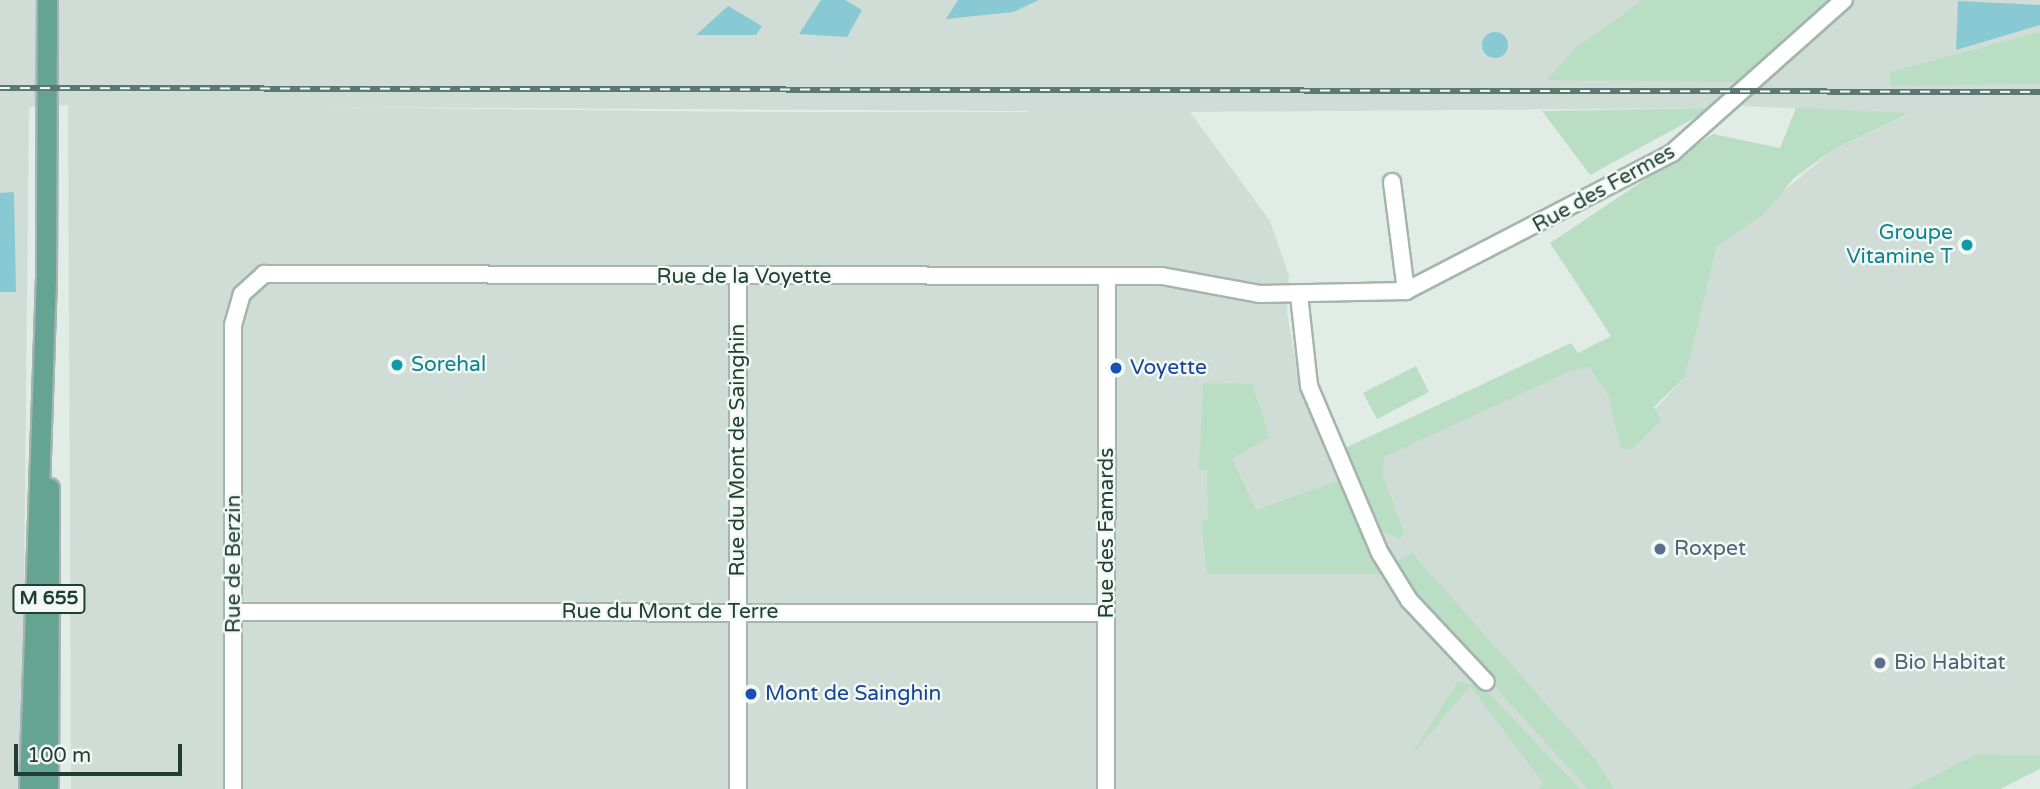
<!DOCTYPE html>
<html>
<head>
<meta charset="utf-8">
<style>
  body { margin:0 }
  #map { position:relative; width:2040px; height:789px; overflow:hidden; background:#e2ece7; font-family:"Varela Round",sans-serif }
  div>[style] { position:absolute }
  .built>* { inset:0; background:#d0dcd6 }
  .green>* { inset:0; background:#badec3 }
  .water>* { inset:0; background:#88c9d3 }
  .round { border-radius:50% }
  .roads { filter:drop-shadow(2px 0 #a4b4ae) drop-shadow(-2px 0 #a4b4ae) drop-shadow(0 2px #a4b4ae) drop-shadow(0 -2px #a4b4ae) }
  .minor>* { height:16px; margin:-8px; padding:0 8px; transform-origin:8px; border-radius:8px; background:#fff }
  .major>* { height:19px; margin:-9.5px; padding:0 9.5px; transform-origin:9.5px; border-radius:9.5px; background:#65a392 }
  .rail>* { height:6px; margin-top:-3px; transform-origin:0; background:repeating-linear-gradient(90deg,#f2f9f5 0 10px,#5c7971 0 20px); box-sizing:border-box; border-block:2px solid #5c7971 }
  .dots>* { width:19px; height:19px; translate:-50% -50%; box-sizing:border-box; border:4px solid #f2f9f5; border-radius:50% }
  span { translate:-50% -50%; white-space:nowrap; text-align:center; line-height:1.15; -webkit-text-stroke:5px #f2f9f5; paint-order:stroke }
  .shield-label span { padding:2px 5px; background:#f2f9f5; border:2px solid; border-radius:5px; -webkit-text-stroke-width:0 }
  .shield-label { font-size:19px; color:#213e36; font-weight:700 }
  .street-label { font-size:21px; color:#213e36 }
  .culture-label { font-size:21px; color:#0d838f }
  .right { translate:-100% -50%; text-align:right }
  .left { translate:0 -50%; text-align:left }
  .transit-label { font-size:21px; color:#164399 }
  .service-label { font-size:21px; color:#4e5e75 }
  .scale { position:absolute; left:14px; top:744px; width:168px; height:32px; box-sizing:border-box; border:4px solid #213e36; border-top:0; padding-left:9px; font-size:21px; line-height:24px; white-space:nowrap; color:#213e36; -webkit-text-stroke:5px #f2f9f5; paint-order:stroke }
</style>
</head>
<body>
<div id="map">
  <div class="built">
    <div style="clip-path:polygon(evenodd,0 0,2040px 0,2040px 755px,1976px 754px,1907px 789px,1614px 789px,1595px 760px,1588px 789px,71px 789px,68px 105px,29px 107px,22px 789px,0 789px,0 0,1762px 83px,1742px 106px,1909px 114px,1834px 149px,1717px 246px,1685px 377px,1620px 447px,1608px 395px,1578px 354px,1343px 479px,1301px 390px,1287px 313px,1289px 276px,1270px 221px,1190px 112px,1713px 108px,1762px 83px,0 0,319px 107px,1028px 111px,1028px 112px,749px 112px,319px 107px)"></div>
  </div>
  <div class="green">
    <div style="clip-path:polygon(1643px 0,1836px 0,1742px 82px,1547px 80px,1574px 49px)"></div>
    <div style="clip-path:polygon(2040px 32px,2040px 84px,1890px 86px,1890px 72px)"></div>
    <div style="clip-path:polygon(1713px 108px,1590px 175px,1542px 111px)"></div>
    <div style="clip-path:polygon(1796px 108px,1910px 113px,1834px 149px,1794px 178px,1764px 214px,1717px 246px,1685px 377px,1654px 407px,1661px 421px,1631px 450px,1620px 447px,1608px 395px,1588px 367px,1566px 373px,1384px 457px,1382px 475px,1404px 531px,1400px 539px,1376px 529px,1343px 449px,1571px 343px,1578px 353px,1611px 336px,1550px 243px,1713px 134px,1780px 148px)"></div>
    <div style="clip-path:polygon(1416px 366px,1429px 392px,1377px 419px,1363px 393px)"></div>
    <div style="clip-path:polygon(1203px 383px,1252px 384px,1270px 437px,1232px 459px,1256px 510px,1343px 479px,1383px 574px,1207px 574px,1201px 521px,1208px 519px,1207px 470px,1199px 470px)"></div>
    <div style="clip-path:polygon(1412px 553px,1595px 759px,1614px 789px,1588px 789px,1422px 607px,1395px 562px)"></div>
    <div style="clip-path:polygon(1458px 681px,1483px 687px,1580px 789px,1539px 789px,1544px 784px,1470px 686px,1409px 759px)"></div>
    <div style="clip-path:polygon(1976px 754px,2040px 755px,2040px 769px,2000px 789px,1907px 789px)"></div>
  </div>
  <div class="water">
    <div style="clip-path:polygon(821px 0,845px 0,862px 10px,847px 37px,799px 34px)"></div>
    <div style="clip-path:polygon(958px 0,1039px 0,1013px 12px,946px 19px)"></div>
    <div style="clip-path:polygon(1958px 1px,2040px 5px,2040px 25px,1956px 50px)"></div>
    <div style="clip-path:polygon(728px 6px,762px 26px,756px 35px,696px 35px)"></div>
    <div class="round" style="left:1482px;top:32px;width:26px;height:26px"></div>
    <div style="clip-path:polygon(14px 192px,16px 292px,0 292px,0 193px)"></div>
  </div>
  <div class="roads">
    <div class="minor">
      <div style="left:1392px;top:182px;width:110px;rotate:82.7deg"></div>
      <div style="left:1299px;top:295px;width:92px;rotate:83.7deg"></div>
      <div style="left:1309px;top:386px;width:181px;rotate:67deg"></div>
      <div style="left:1380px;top:553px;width:55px;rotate:58.3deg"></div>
      <div style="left:1409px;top:600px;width:112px;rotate:46.8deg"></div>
      <div style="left:234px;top:612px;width:872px;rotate:0.07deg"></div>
      <div style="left:233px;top:789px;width:464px;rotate:-90deg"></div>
      <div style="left:233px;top:325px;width:32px;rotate:-74deg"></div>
      <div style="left:242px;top:294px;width:30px;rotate:-42deg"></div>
      <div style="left:264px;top:274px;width:898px;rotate:0.13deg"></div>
      <div style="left:1162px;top:276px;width:100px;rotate:10.4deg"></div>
      <div style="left:1260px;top:294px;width:146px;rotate:-1.2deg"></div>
      <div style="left:1406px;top:291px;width:300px;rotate:-27.4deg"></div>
      <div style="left:1672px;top:153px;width:230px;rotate:-41.7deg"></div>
      <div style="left:738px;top:789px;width:511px;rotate:-90deg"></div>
      <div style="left:1106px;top:789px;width:513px;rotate:-89.89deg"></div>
    </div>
    <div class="major">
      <div style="left:29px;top:789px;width:512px;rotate:-88.1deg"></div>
      <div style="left:46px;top:277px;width:277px;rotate:-89.8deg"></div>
      <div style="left:48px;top:789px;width:301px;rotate:-89.8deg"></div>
    </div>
  </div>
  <div class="rail">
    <div style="left:0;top:88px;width:2040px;rotate:0.11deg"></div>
  </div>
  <div class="dots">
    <div style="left:1967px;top:245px;background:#0f9aa8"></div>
    <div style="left:397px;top:365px;background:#0f9aa8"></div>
    <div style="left:1116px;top:368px;background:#1a4fb4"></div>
    <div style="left:1660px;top:549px;background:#5c6f8a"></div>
    <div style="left:1880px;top:663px;background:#5c6f8a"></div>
    <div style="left:751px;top:694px;background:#1a4fb4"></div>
  </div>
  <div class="shield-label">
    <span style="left:49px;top:599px">M 655</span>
  </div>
  <div class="street-label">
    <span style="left:1604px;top:189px;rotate:-29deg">Rue des Fermes</span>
    <span style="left:744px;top:277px">Rue de la Voyette</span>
    <span style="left:738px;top:450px;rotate:-90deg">Rue du Mont de Sainghin</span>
    <span style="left:1107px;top:533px;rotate:-90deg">Rue des Famards</span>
    <span style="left:234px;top:564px;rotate:-90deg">Rue de Berzin</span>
    <span style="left:670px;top:612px">Rue du Mont de Terre</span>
  </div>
  <div class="culture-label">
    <span class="right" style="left:1953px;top:245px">Groupe<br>Vitamine T</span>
    <span class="left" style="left:411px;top:365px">Sorehal</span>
  </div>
  <div class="transit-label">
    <span class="left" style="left:1130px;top:368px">Voyette</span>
    <span class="left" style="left:765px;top:694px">Mont de Sainghin</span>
  </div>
  <div class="service-label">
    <span class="left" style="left:1674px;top:549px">Roxpet</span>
    <span class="left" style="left:1894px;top:663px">Bio Habitat</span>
  </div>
  <div class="scale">100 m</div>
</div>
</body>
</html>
